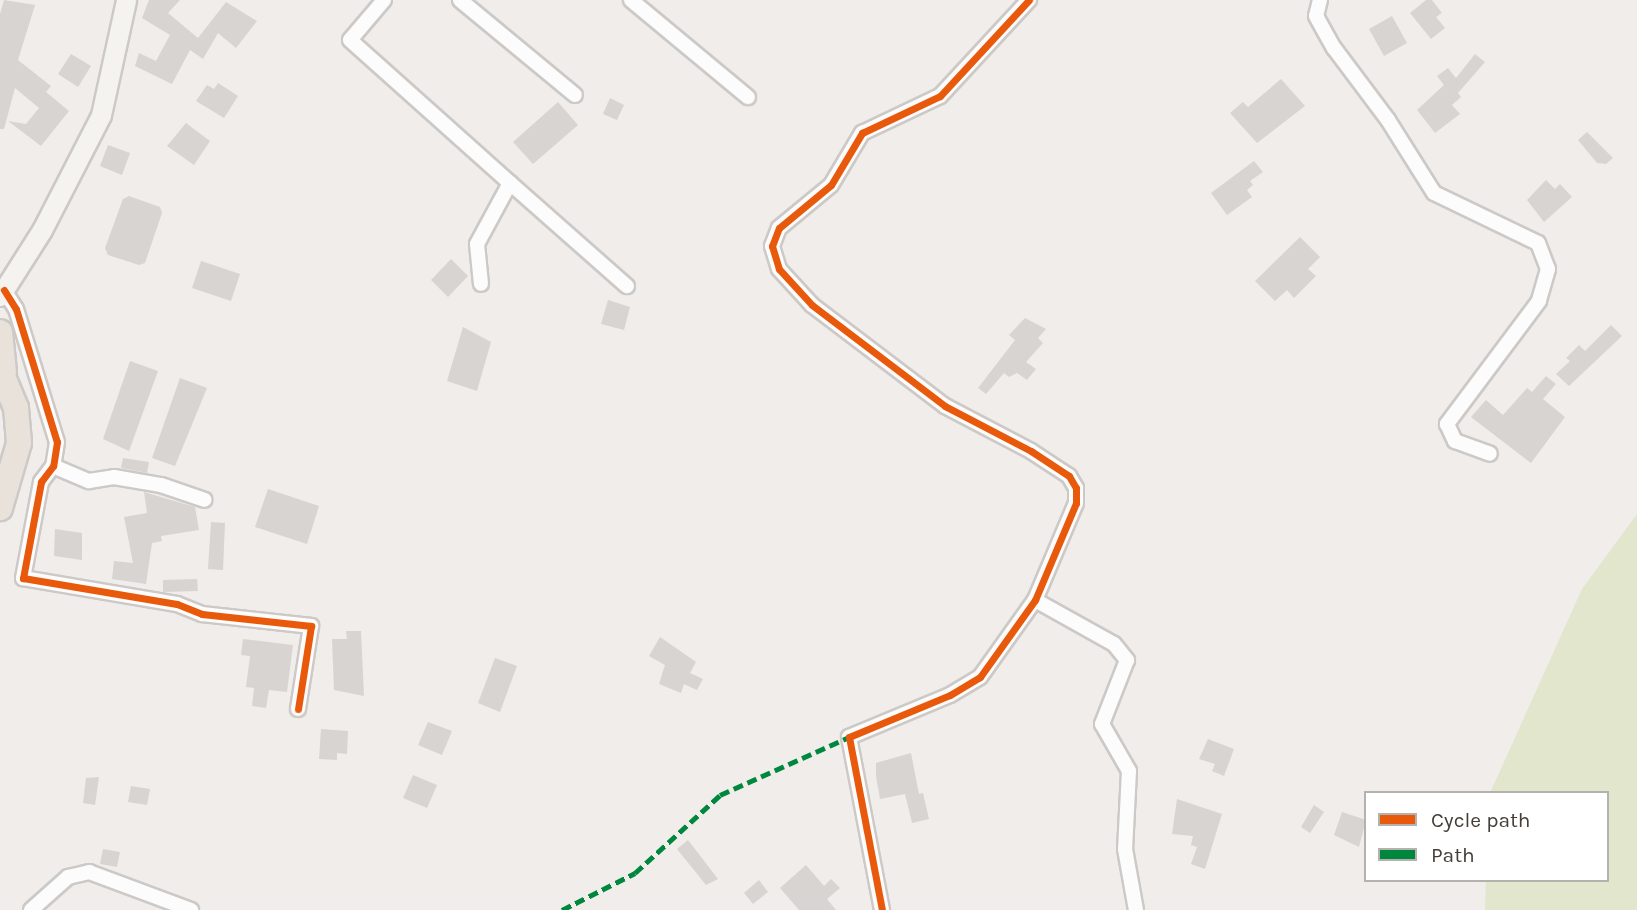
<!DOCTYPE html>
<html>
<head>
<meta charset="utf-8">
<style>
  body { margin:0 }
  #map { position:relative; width:1637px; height:910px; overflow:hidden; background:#f0edea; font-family:Karla,sans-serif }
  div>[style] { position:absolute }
  .green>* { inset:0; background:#e2e6cd }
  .building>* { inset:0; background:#d8d4d1 }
  .roads { filter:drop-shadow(2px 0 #ccc9c6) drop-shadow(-2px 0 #ccc9c6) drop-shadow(0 2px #ccc9c6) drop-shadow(0 -2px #ccc9c6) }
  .street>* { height:14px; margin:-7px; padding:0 7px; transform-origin:7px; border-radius:7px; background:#fdfcfc }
  .secondary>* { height:19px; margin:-9.5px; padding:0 9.5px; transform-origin:9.5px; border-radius:9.5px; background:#f5f3f0 }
  .highway>* { height:24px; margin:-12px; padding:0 12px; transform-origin:12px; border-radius:12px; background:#e9e2db }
  .quiet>* { height:5px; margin-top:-2.5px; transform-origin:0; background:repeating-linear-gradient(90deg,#00873e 0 10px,transparent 0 15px) }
  .cycleway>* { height:7px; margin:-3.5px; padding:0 3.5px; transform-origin:3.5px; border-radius:3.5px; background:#e8590c }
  span { translate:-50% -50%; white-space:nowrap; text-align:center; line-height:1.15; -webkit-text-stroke:7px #fff; paint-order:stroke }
  .legend { position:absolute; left:1364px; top:791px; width:245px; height:91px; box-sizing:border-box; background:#fff; border:2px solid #b4b1af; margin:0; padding:9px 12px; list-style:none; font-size:21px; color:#443d38 }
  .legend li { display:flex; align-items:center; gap:14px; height:35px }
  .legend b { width:35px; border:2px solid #b4b1af }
</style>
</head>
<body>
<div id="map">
  <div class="green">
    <div style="clip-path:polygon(1637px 514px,1637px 910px,1485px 910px,1486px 880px,1607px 880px,1607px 793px,1490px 793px,1582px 589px)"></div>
  </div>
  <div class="building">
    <div style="clip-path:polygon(4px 0,35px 5px,18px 60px,51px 86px,46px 92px,69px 111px,41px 146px,8px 121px,26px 124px,39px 108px,15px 88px,4px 129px,0 129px,0 14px)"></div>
    <div style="clip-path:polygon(149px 0,180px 0,168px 13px,198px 38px,226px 2px,257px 21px,236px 48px,218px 33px,203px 59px,190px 50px,172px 84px,135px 66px,139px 53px,156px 61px,170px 35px,142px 18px)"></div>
    <div style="clip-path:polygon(1426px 0,1432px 0,1442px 13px,1436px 17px,1445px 28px,1431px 39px,1410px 13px)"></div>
    <div style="clip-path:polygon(1392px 16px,1407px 43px,1384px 56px,1369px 29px)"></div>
    <div style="clip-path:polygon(71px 54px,91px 66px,78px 87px,58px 74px)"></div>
    <div style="clip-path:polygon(1475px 54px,1485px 62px,1458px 93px,1461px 97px,1452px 105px,1460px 114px,1435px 133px,1417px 110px,1444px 85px,1437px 76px,1448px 68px,1456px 78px)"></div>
    <div style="clip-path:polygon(1281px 79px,1305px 106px,1257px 143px,1230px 113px,1243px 102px,1248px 107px)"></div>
    <div style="clip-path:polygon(218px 83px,238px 96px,224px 118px,196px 101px,207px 85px,214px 89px)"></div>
    <div style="clip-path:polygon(610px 98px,624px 105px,617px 120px,603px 114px)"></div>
    <div style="clip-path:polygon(558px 102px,578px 125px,533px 164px,513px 142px)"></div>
    <div style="clip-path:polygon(186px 123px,210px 141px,194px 165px,167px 146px)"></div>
    <div style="clip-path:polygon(1587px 132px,1613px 158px,1606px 164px,1597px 163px,1578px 140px)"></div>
    <div style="clip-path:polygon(108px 145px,130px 153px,122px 175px,100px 166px)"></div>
    <div style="clip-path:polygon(1254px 161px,1263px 172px,1250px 181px,1253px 185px,1247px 190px,1252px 197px,1227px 215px,1211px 193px)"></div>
    <div style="clip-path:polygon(1546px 180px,1555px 189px,1560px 184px,1572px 197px,1544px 222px,1527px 200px)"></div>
    <div style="clip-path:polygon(129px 196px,160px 207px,162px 213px,145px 263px,139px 265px,108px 255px,105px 248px,123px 199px)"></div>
    <div style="clip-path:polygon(1300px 237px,1320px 257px,1308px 269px,1316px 276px,1294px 298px,1287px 290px,1275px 301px,1255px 281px)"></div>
    <div style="clip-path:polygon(451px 259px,468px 276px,448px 297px,431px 280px)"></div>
    <div style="clip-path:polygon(201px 261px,240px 274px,231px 301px,192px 288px)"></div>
    <div style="clip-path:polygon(608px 300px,630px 307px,624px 330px,601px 324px)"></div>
    <div style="clip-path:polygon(1025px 318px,1046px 329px,1038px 338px,1043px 343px,1026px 362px,1036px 369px,1027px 380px,1017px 373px,1009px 377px,1004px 373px,986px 394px,978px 388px,1015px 340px,1009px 335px)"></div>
    <div style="clip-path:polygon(1611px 325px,1622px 336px,1569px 386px,1556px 374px,1570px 361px,1566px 358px,1579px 345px,1585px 351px)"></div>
    <div style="clip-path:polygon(463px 327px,491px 342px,477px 391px,447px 381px)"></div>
    <div style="clip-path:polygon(130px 361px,158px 371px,129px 451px,103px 439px)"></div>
    <div style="clip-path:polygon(1546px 376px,1556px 384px,1543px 399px,1565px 417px,1531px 463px,1471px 417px,1486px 400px,1503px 415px,1527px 388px,1532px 392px)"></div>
    <div style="clip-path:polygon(180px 378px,207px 388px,175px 466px,152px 458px)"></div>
    <div style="clip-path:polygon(123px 458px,149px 462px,147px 473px,121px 468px)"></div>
    <div style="clip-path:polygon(268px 489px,319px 506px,307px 544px,255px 527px)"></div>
    <div style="clip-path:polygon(144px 492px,195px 507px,199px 530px,161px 536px,162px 541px,152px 543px,146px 584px,112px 579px,114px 561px,133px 563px,124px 517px,147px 513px)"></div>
    <div style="clip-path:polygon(211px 522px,225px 523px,223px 570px,208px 569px)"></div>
    <div style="clip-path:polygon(55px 529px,82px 533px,82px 560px,54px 556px)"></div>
    <div style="clip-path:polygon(197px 579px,198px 591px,163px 592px,163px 580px)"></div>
    <div style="clip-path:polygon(346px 631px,361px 631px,364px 696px,334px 690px,332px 639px,347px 639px)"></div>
    <div style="clip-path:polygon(660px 637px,696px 662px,690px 673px,703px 679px,697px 690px,684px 684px,681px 693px,659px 684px,665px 665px,649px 656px)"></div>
    <div style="clip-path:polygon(243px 639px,293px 645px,287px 692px,269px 690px,266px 708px,252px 706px,254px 688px,246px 687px,250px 656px,241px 655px)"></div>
    <div style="clip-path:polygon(495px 658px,517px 666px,500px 712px,478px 703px)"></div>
    <div style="clip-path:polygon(428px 722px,452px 731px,442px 755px,418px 745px)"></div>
    <div style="clip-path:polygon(321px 729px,348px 731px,347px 754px,337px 753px,337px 760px,319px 759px)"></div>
    <div style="clip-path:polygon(1208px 739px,1234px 749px,1224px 776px,1212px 771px,1215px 764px,1199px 759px)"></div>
    <div style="clip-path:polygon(911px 753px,919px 794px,923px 793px,929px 819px,912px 823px,905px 794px,880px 799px,876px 776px,876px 763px)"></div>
    <div style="clip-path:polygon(413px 775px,437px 785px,427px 808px,403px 798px)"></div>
    <div style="clip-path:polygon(99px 777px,95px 805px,83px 803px,86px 778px)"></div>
    <div style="clip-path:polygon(131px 786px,150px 789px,147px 805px,128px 802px)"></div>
    <div style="clip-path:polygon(1177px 799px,1222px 814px,1205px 869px,1191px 864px,1197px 847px,1191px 845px,1193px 836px,1172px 834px)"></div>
    <div style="clip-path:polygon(1314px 805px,1324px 812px,1310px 833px,1301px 827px)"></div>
    <div style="clip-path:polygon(1342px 812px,1366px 820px,1359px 847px,1334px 835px)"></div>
    <div style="clip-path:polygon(688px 840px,718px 879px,706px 885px,677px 849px)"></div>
    <div style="clip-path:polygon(103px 849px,120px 852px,117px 867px,100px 864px)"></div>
    <div style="clip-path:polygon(806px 865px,824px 886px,831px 879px,840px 888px,827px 899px,836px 910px,799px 910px,780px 888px)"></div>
    <div style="clip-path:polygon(759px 880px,768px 892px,753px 904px,744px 893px)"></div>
  </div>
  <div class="roads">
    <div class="street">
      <div style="left:384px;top:0;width:52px;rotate:130.4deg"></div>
      <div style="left:350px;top:40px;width:215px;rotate:41.8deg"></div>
      <div style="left:510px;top:183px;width:69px;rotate:118.4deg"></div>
      <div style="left:477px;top:244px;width:40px;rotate:84.3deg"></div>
      <div style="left:460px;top:0;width:149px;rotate:39.6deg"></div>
      <div style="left:631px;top:0;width:152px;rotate:39.7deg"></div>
      <div style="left:1320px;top:0;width:16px;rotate:104deg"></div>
      <div style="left:1316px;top:16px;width:37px;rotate:61deg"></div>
      <div style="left:1334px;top:48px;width:90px;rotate:53.1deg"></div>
      <div style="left:1388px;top:120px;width:86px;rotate:57.8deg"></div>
      <div style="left:1434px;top:193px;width:115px;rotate:25.7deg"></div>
      <div style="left:1538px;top:243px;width:28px;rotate:69deg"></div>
      <div style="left:1548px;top:269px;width:33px;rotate:106deg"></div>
      <div style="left:1539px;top:301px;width:154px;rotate:126.8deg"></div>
      <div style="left:1447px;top:424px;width:19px;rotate:65deg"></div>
      <div style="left:1455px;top:441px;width:37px;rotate:20deg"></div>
      <div style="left:510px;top:183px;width:156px;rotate:41.4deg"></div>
      <div style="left:4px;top:290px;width:22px;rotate:58deg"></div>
      <div style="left:16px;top:309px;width:139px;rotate:72.9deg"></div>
      <div style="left:57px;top:442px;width:24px;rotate:99deg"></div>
      <div style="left:53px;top:466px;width:20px;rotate:127deg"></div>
      <div style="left:41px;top:482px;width:98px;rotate:100.6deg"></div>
      <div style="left:23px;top:578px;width:156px;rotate:9.6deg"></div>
      <div style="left:177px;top:604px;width:27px;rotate:22deg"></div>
      <div style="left:202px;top:614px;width:110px;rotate:6.3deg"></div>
      <div style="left:311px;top:626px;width:84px;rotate:98.9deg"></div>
      <div style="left:53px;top:466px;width:39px;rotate:23deg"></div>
      <div style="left:89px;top:481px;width:25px;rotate:-9deg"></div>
      <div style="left:114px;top:477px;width:48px;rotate:9.7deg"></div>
      <div style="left:161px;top:485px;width:46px;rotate:18.8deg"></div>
      <div style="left:1035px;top:600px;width:90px;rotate:29.1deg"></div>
      <div style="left:1114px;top:644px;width:21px;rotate:51deg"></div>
      <div style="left:1127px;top:660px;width:69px;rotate:111.3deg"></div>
      <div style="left:1102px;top:724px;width:54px;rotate:60.1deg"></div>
      <div style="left:1129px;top:771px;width:78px;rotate:92.9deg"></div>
      <div style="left:1125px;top:849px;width:62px;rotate:79.8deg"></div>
      <div style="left:31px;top:910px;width:50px;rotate:-41.7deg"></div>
      <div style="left:68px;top:877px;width:22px;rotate:-13deg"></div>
      <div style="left:89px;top:872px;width:109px;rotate:20.4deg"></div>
      <div style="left:882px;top:910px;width:176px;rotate:-100.8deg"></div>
      <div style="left:849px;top:737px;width:109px;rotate:-22.6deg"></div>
      <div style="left:950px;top:695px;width:35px;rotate:-31deg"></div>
      <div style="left:980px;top:677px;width:95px;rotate:-54.5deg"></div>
      <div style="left:1035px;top:600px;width:105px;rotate:-67.1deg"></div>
      <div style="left:1076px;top:503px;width:15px;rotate:-90deg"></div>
      <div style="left:1076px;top:488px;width:14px;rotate:-120deg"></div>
      <div style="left:1069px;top:476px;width:45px;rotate:-146.7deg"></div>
      <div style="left:1031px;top:451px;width:97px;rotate:-152.4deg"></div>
      <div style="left:945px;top:406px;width:167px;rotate:-142.8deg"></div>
      <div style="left:812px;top:305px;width:49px;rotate:-132.5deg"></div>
      <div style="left:779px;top:269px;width:24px;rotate:-107deg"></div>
      <div style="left:772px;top:246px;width:19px;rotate:-69deg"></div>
      <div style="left:779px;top:228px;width:67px;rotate:-39.6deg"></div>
      <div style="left:831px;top:185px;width:61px;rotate:-59.2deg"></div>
      <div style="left:862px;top:133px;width:86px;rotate:-25.4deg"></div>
      <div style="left:940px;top:96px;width:131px;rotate:-47.2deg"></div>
    </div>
    <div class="secondary">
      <div style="left:0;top:296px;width:78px;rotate:-57.5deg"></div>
      <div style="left:42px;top:230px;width:129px;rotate:-62.8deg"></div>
      <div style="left:101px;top:115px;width:118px;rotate:-77.7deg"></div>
    </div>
    <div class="highway">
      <div style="left:0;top:332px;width:40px;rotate:84.3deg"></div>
      <div style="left:0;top:369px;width:42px;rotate:67.7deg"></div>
      <div style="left:16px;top:408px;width:35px;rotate:85deg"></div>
      <div style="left:19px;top:443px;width:68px;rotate:106.3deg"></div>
    </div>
  </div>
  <div class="quiet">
    <div style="left:562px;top:910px;width:82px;rotate:-26.9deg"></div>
    <div style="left:635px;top:873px;width:115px;rotate:-42.5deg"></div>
    <div style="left:720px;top:795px;width:141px;rotate:-24.2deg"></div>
  </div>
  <div class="cycleway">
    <div style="left:4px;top:290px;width:22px;rotate:58deg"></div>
    <div style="left:16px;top:309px;width:139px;rotate:72.9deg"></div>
    <div style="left:57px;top:442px;width:24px;rotate:99deg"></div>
    <div style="left:53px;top:466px;width:20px;rotate:127deg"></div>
    <div style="left:41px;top:482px;width:98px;rotate:100.6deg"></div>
    <div style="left:23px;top:578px;width:156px;rotate:9.6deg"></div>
    <div style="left:177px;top:604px;width:27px;rotate:22deg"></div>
    <div style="left:202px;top:614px;width:110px;rotate:6.3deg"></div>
    <div style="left:311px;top:626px;width:84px;rotate:98.9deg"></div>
    <div style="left:882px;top:910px;width:176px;rotate:-100.8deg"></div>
    <div style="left:849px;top:737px;width:109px;rotate:-22.6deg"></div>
    <div style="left:950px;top:695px;width:35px;rotate:-31deg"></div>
    <div style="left:980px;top:677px;width:95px;rotate:-54.5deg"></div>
    <div style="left:1035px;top:600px;width:105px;rotate:-67.1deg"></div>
    <div style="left:1076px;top:503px;width:15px;rotate:-90deg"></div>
    <div style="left:1076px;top:488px;width:14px;rotate:-120deg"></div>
    <div style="left:1069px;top:476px;width:45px;rotate:-146.7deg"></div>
    <div style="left:1031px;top:451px;width:97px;rotate:-152.4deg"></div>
    <div style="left:945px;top:406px;width:167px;rotate:-142.8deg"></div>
    <div style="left:812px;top:305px;width:49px;rotate:-132.5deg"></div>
    <div style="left:779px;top:269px;width:24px;rotate:-107deg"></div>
    <div style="left:772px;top:246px;width:19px;rotate:-69deg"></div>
    <div style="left:779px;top:228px;width:67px;rotate:-39.6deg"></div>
    <div style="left:831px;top:185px;width:61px;rotate:-59.2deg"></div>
    <div style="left:862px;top:133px;width:86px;rotate:-25.4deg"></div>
    <div style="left:940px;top:96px;width:131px;rotate:-47.2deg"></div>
  </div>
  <ul class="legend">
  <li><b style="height:9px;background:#e8590c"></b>Cycle path</li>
  <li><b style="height:9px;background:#00873e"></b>Path</li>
  </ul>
</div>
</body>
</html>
